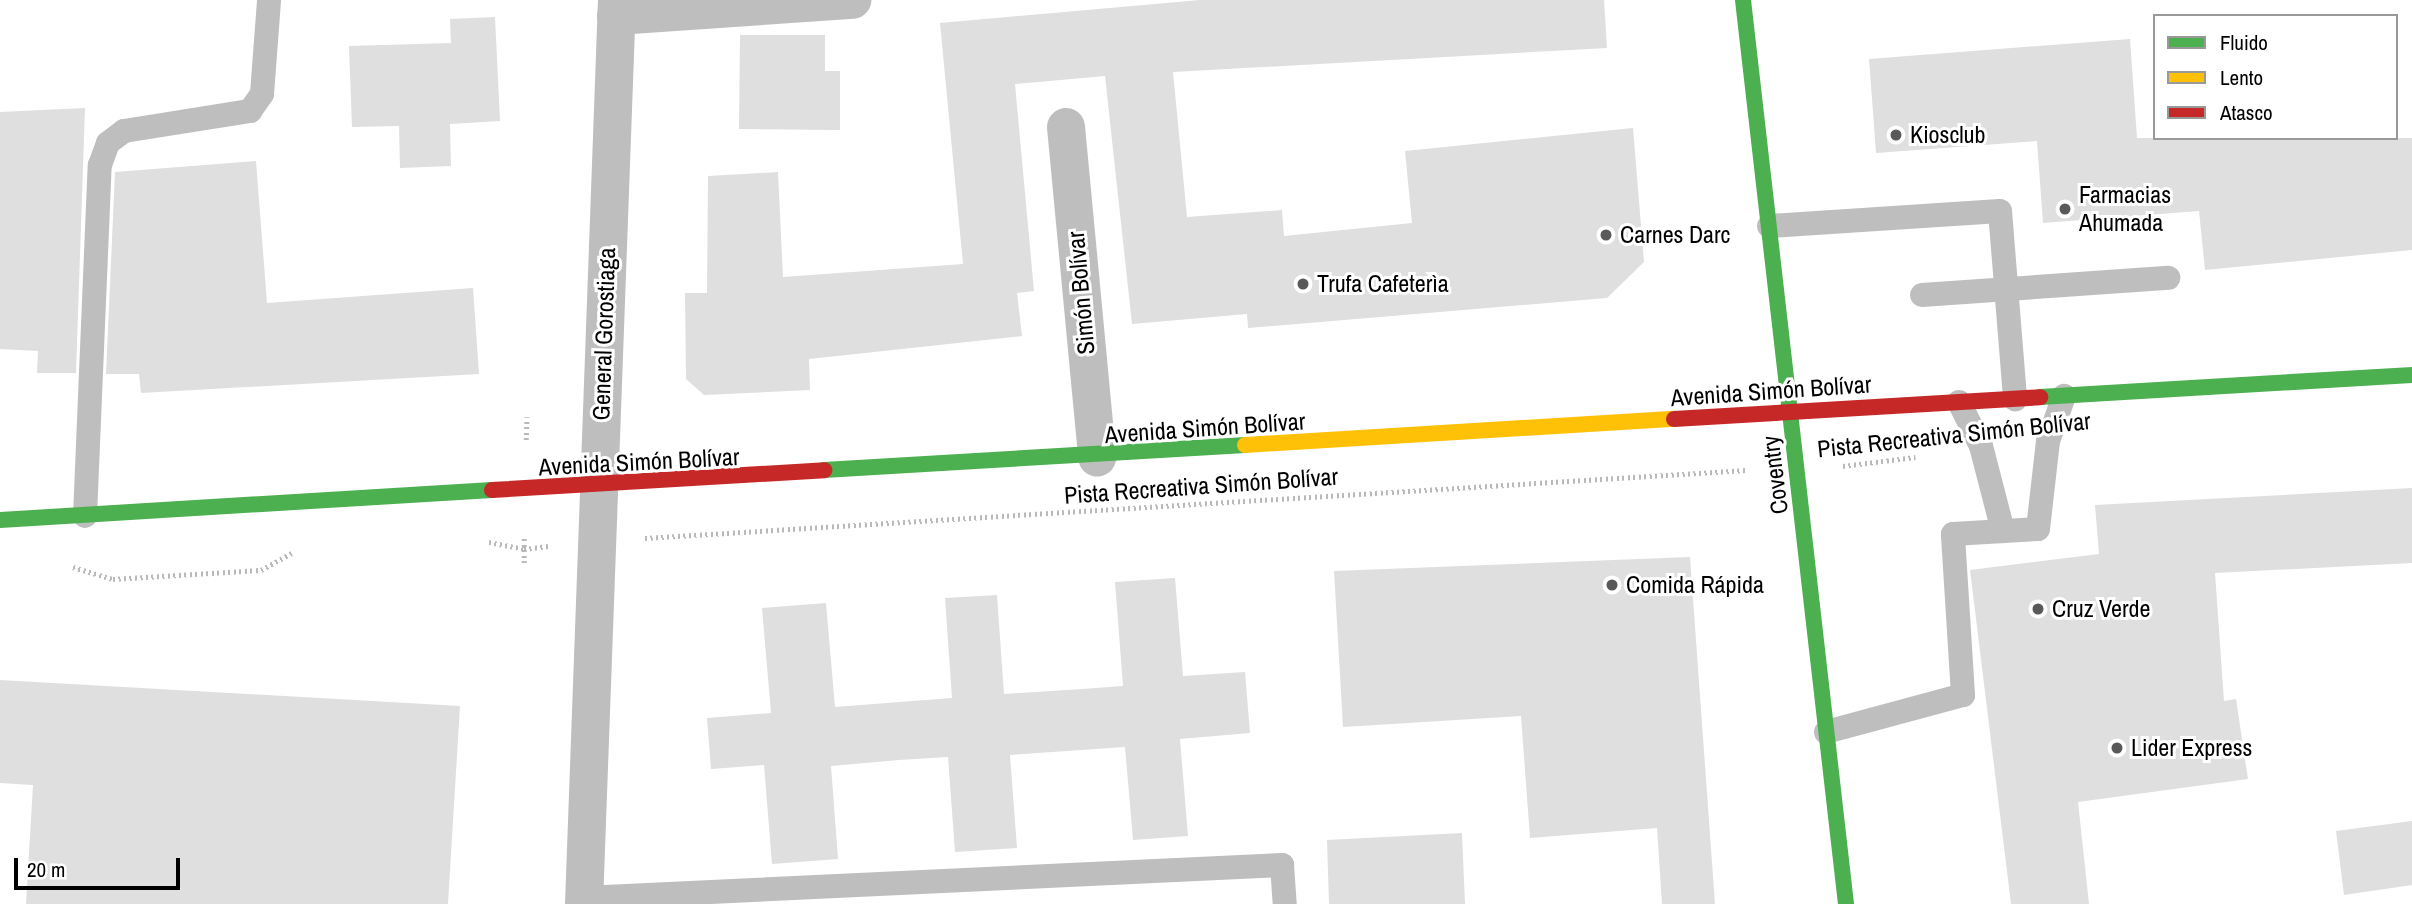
<!DOCTYPE html>
<html>
<head>
<meta charset="utf-8">
<style>
  body { margin:0 }
  #map { position:relative; width:2412px; height:904px; overflow:hidden; background:#fff; font-family:"Archivo Narrow",sans-serif }
  div>[style] { position:absolute }
  .building>* { inset:0; background:#dfdfdf }
  .path>* { height:4.5px; margin-top:-2.25px; transform-origin:0; background:repeating-linear-gradient(90deg,#b9b9b9 0 2px,transparent 0 5.5px) }
  .lane>* { height:24px; margin:-12px; padding:0 12px; transform-origin:12px; border-radius:12px; background:#bebebe }
  .street>* { height:38px; margin:-19px; padding:0 19px; transform-origin:19px; border-radius:19px; background:#bebebe }
  .fast>* { height:16px; margin:-8px; padding:0 8px; transform-origin:8px; border-radius:8px; background:#4caf50 }
  .slow>* { height:16px; margin:-8px; padding:0 8px; transform-origin:8px; border-radius:8px; background:#ffc107 }
  .jam>* { height:16px; margin:-8px; padding:0 8px; transform-origin:8px; border-radius:8px; background:#c62828 }
  .dots>* { width:19px; height:19px; translate:-50% -50%; box-sizing:border-box; border:4px solid #fff; border-radius:50% }
  span { translate:-50% -50%; white-space:nowrap; text-align:center; line-height:1.15; -webkit-text-stroke:6px #fff; paint-order:stroke }
  .poi-label { font-size:24px; color:#000 }
  .left { translate:0 -50%; text-align:left }
  .street-label { font-size:24px; color:#000 }
  .legend { position:absolute; left:2153px; top:14px; width:245px; height:126px; box-sizing:border-box; background:#fff; border:2px solid #999; margin:0; padding:9px 12px; list-style:none; font-size:21px; color:#000 }
  .legend li { display:flex; align-items:center; gap:14px; height:35px }
  .legend b { width:35px; border:2px solid #999 }
  .scale { position:absolute; left:14px; top:858px; width:166px; height:32px; box-sizing:border-box; border:4px solid #000; border-top:0; padding-left:9px; font-size:21px; line-height:24px; white-space:nowrap; color:#000; -webkit-text-stroke:5px #fff; paint-order:stroke }
</style>
</head>
<body>
<div id="map">
  <div class="building">
    <div style="clip-path:polygon(1200px 0,1604px 0,1607px 48px,1173px 72px,1187px 217px,1282px 210px,1284px 236px,1412px 223px,1405px 151px,1633px 128px,1644px 262px,1607px 298px,1248px 328px,1247px 314px,1132px 324px,1105px 76px,1015px 84px,1034px 291px,1017px 293px,1022px 336px,809px 359px,810px 390px,704px 395px,686px 379px,685px 293px,707px 293px,708px 176px,778px 172px,783px 277px,963px 264px,940px 23px)"></div>
    <div style="clip-path:polygon(495px 17px,500px 121px,450px 124px,451px 166px,400px 168px,399px 126px,352px 127px,349px 46px,451px 43px,450px 19px)"></div>
    <div style="clip-path:polygon(740px 35px,825px 35px,825px 71px,840px 71px,840px 130px,739px 129px)"></div>
    <div style="clip-path:polygon(2130px 39px,2137px 138px,2412px 138px,2412px 250px,2205px 270px,2199px 211px,2043px 223px,2037px 141px,1876px 153px,1869px 59px)"></div>
    <div style="clip-path:polygon(85px 108px,76px 373px,37px 373px,38px 351px,0 349px,0 112px)"></div>
    <div style="clip-path:polygon(256px 161px,267px 303px,473px 288px,479px 374px,141px 393px,139px 374px,106px 374px,115px 172px)"></div>
    <div style="clip-path:polygon(2412px 488px,2412px 563px,2215px 573px,2224px 701px,2236px 699px,2248px 779px,2078px 802px,2089px 904px,2011px 904px,1970px 570px,2099px 554px,2095px 505px)"></div>
    <div style="clip-path:polygon(1690px 557px,1715px 904px,1662px 904px,1657px 828px,1530px 838px,1521px 716px,1343px 727px,1334px 571px)"></div>
    <div style="clip-path:polygon(1175px 578px,1183px 676px,1245px 672px,1250px 733px,1180px 739px,1188px 836px,1133px 840px,1125px 747px,1010px 755px,1017px 848px,955px 852px,948px 757px,899px 760px,831px 766px,838px 859px,772px 864px,764px 765px,711px 769px,707px 718px,771px 713px,762px 608px,826px 603px,835px 707px,952px 698px,945px 598px,997px 595px,1004px 694px,1082px 689px,1123px 686px,1115px 582px)"></div>
    <div style="clip-path:polygon(0 680px,460px 706px,448px 904px,26px 904px,33px 785px,0 783px)"></div>
    <div style="clip-path:polygon(2412px 821px,2412px 885px,2344px 895px,2336px 831px)"></div>
    <div style="clip-path:polygon(1462px 833px,1465px 904px,1329px 904px,1327px 840px)"></div>
  </div>
  <div class="path">
    <div style="left:526px;top:440px;width:23px;rotate:-88deg"></div>
    <div style="left:1843px;top:466px;width:73px;rotate:-7.1deg"></div>
    <div style="left:645px;top:538px;width:1104px;rotate:-3.53deg"></div>
    <div style="left:489px;top:542px;width:36px;rotate:11deg"></div>
    <div style="left:524px;top:549px;width:25px;rotate:-7deg"></div>
    <div style="left:524px;top:563px;width:27px;rotate:-90deg"></div>
    <div style="left:73px;top:567px;width:42px;rotate:16.7deg"></div>
    <div style="left:113px;top:579px;width:148px;rotate:-3.5deg"></div>
    <div style="left:261px;top:570px;width:35px;rotate:-29deg"></div>
  </div>
  <div class="lane">
    <div style="left:1769px;top:226px;width:231px;rotate:-3.7deg"></div>
    <div style="left:2000px;top:211px;width:189px;rotate:85.4deg"></div>
    <div style="left:1922px;top:295px;width:247px;rotate:-4deg"></div>
    <div style="left:1959px;top:402px;width:49px;rotate:63.4deg"></div>
    <div style="left:1981px;top:446px;width:88px;rotate:75.5deg"></div>
    <div style="left:85px;top:516px;width:351px;rotate:-87.6deg"></div>
    <div style="left:100px;top:165px;width:23px;rotate:-70deg"></div>
    <div style="left:108px;top:143px;width:20px;rotate:-37deg"></div>
    <div style="left:124px;top:131px;width:128px;rotate:-9deg"></div>
    <div style="left:250px;top:111px;width:21px;rotate:-55deg"></div>
    <div style="left:262px;top:94px;width:94px;rotate:-85.7deg"></div>
    <div style="left:1826px;top:732px;width:142px;rotate:-15.1deg"></div>
    <div style="left:1963px;top:695px;width:161px;rotate:-93.6deg"></div>
    <div style="left:1953px;top:534px;width:85px;rotate:-3.4deg"></div>
    <div style="left:2038px;top:529px;width:89px;rotate:-83.5deg"></div>
    <div style="left:2048px;top:441px;width:48px;rotate:-70.4deg"></div>
    <div style="left:584px;top:898px;width:699px;rotate:-2.71deg"></div>
    <div style="left:1282px;top:865px;width:39px;rotate:86deg"></div>
  </div>
  <div class="street">
    <div style="left:616px;top:16px;width:237px;rotate:-3.9deg"></div>
    <div style="left:1066px;top:127px;width:332px;rotate:84.6deg"></div>
    <div style="left:584px;top:904px;width:905px;rotate:-87.91deg"></div>
  </div>
  <div class="fast">
    <div style="left:1743px;top:0;width:910px;rotate:83.5deg"></div>
    <div style="left:2040px;top:397px;width:373px;rotate:-3.4deg"></div>
    <div style="left:824px;top:470px;width:422px;rotate:-3.4deg"></div>
    <div style="left:0;top:520px;width:493px;rotate:-3.5deg"></div>
  </div>
  <div class="slow">
    <div style="left:1245px;top:445px;width:430px;rotate:-3.5deg"></div>
  </div>
  <div class="jam">
    <div style="left:1674px;top:419px;width:367px;rotate:-3.4deg"></div>
    <div style="left:492px;top:490px;width:333px;rotate:-3.4deg"></div>
  </div>
  <div class="dots">
    <div style="left:1896px;top:135px;background:#595959"></div>
    <div style="left:2065px;top:209px;background:#595959"></div>
    <div style="left:1606px;top:235px;background:#595959"></div>
    <div style="left:1303px;top:284px;background:#595959"></div>
    <div style="left:1612px;top:585px;background:#595959"></div>
    <div style="left:2038px;top:609px;background:#595959"></div>
    <div style="left:2117px;top:748px;background:#595959"></div>
  </div>
  <div class="poi-label">
    <span class="left" style="left:1910px;top:135px">Kiosclub</span>
    <span class="left" style="left:2079px;top:209px">Farmacias<br>Ahumada</span>
    <span class="left" style="left:1620px;top:235px">Carnes Darc</span>
    <span class="left" style="left:1317px;top:284px">Trufa Cafeterìa</span>
    <span class="left" style="left:1626px;top:585px">Comida Rápida</span>
    <span class="left" style="left:2052px;top:609px">Cruz Verde</span>
    <span class="left" style="left:2131px;top:748px">Lider Express</span>
  </div>
  <div class="street-label">
    <span style="left:1081px;top:293px;rotate:-95deg">Simón Bolívar</span>
    <span style="left:604px;top:334px;rotate:-88deg">General Gorostiaga</span>
    <span style="left:1771px;top:391px;rotate:-4deg">Avenida Simón Bolívar</span>
    <span style="left:1205px;top:428px;rotate:-4deg">Avenida Simón Bolívar</span>
    <span style="left:1954px;top:435px;rotate:-6deg">Pista Recreativa Simón Bolívar</span>
    <span style="left:639px;top:462px;rotate:-3deg">Avenida Simón Bolívar</span>
    <span style="left:1775px;top:475px;rotate:-97deg">Coventry</span>
    <span style="left:1201px;top:486px;rotate:-4deg">Pista Recreativa Simón Bolívar</span>
  </div>
  <ul class="legend">
  <li><b style="height:9px;background:#4caf50"></b>Fluido</li>
  <li><b style="height:9px;background:#ffc107"></b>Lento</li>
  <li><b style="height:9px;background:#c62828"></b>Atasco</li>
  </ul>
  <div class="scale">20 m</div>
</div>
</body>
</html>
